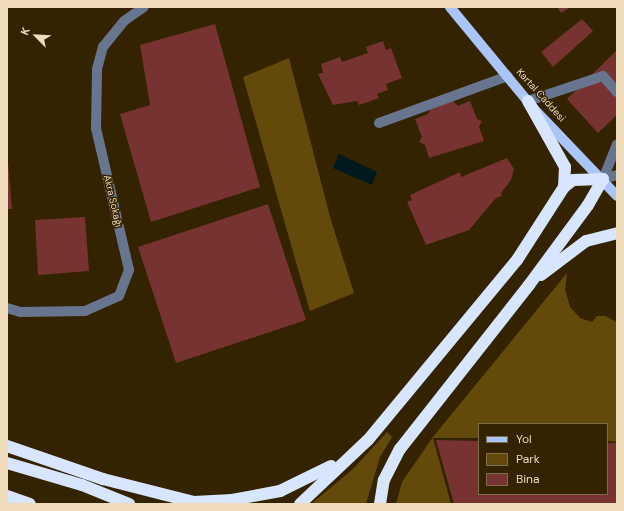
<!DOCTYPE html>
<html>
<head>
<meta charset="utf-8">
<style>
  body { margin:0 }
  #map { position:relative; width:624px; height:511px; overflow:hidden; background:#342300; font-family:"DM Sans",sans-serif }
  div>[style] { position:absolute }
  .green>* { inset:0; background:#644a0a }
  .water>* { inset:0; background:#00191c }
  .building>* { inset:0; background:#763331 }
  .minor>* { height:10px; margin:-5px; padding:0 5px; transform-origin:5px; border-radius:5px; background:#68758e }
  .major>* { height:10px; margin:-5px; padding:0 5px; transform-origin:5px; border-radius:5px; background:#aac5f9 }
  .highway>* { height:12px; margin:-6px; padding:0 6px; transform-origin:6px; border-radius:6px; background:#d7e5fe }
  span { translate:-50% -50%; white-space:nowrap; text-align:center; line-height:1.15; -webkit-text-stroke:3px #342300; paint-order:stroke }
  .street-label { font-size:10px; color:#eddbba }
  .frame { position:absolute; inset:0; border:8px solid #eddbba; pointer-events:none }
  .legend { position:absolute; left:478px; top:423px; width:130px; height:72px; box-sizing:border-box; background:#342300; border:1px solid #7e6d4a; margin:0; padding:5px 7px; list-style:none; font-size:12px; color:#eddbba }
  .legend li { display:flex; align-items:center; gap:8px; height:20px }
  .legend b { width:20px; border:1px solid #7e6d4a }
  .north { position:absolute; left:16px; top:16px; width:40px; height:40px; -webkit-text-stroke:3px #342300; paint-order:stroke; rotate:294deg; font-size:11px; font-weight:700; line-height:16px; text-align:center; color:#eddbba }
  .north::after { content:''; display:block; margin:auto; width:14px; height:18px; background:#eddbba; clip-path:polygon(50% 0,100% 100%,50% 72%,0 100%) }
</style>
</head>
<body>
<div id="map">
  <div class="green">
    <div style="clip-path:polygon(289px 58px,330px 217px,354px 293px,310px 311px,243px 77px)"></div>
    <div style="clip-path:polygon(567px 273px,565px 289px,570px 307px,580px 318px,592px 322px,597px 316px,605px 316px,617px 322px,617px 442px,607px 441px,607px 424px,479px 424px,479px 438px,433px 438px,451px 504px,396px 504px,402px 482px,433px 437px)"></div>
    <div style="clip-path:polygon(387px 432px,392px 437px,380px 457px,366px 504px,311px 504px,353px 469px)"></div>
  </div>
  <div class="water">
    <div style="clip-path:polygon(339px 154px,377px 172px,372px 185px,333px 168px)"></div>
  </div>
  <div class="building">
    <div style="clip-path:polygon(557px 7px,571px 7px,561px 13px)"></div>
    <div style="clip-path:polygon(582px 19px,593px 31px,553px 67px,541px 52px)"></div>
    <div style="clip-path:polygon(215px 24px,260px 187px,151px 222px,120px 114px,150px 105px,140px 45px)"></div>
    <div style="clip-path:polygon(383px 41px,386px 50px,391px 48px,402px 78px,386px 84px,388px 90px,377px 94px,379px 98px,359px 105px,357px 101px,333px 105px,318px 74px,323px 73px,321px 64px,340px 57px,342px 62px,368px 53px,366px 47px)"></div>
    <div style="clip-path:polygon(617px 50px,617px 115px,598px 133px,567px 99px)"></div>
    <div style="clip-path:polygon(452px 100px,458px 106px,470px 101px,477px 119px,482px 121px,479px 127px,484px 141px,429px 158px,425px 145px,419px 142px,422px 137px,415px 119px,428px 114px,431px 107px)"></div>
    <div style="clip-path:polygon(7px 150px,12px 209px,7px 209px)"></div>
    <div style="clip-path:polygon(507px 158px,514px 169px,511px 180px,501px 193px,502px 196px,496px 198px,469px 230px,426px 245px,407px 202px,412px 200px,410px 195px,460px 172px,461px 177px)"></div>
    <div style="clip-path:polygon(268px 204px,306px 320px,176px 363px,138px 247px)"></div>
    <div style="clip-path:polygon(85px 217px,89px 271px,38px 275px,35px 220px)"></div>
    <div style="clip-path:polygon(436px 440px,479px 441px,479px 494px,607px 494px,607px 443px,617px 443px,617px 504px,454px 504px)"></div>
  </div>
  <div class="minor">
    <div style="left:528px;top:101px;width:79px;rotate:-18.4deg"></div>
    <div style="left:603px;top:76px;width:21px;rotate:49deg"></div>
    <div style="left:379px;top:123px;width:137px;rotate:-20deg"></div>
    <div style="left:603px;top:179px;width:37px;rotate:-68deg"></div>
    <div style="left:603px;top:179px;width:15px;rotate:-16deg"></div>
    <div style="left:7px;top:308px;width:14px;rotate:17deg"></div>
    <div style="left:20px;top:312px;width:65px;rotate:-0.9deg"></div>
    <div style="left:85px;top:311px;width:37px;rotate:-24deg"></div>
    <div style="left:119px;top:296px;width:28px;rotate:-69deg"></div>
    <div style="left:129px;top:270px;width:146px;rotate:-103.1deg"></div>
    <div style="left:96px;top:128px;width:59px;rotate:-89deg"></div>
    <div style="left:97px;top:69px;width:23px;rotate:-75deg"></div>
    <div style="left:103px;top:47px;width:33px;rotate:-51deg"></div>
    <div style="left:124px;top:21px;width:24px;rotate:-35deg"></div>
  </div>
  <div class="major">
    <div style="left:450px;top:7px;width:132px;rotate:50.5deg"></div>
    <div style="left:534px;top:109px;width:120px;rotate:46.3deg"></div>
  </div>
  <div class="highway">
    <div style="left:528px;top:101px;width:76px;rotate:60.7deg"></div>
    <div style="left:565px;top:167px;width:20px;rotate:93deg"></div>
    <div style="left:541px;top:275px;width:56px;rotate:-37.1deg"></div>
    <div style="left:586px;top:241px;width:32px;rotate:-14deg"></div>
    <div style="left:7px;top:446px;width:102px;rotate:19deg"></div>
    <div style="left:103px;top:479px;width:94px;rotate:14.2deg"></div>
    <div style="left:194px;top:502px;width:38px;rotate:-3deg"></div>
    <div style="left:232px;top:500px;width:49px;rotate:-10.6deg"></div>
    <div style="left:280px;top:491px;width:57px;rotate:-26.1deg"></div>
    <div style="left:7px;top:463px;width:78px;rotate:16.3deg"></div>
    <div style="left:82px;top:485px;width:51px;rotate:22deg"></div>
    <div style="left:7px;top:496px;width:24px;rotate:19deg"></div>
    <div style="left:300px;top:504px;width:93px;rotate:-43.3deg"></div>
    <div style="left:368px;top:440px;width:234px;rotate:-50.4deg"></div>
    <div style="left:517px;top:260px;width:87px;rotate:-57.2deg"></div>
    <div style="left:564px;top:187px;width:11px;rotate:-38deg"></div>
    <div style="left:573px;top:180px;width:30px;rotate:-2deg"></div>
    <div style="left:380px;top:504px;width:24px;rotate:-81deg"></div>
    <div style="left:384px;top:480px;width:35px;rotate:-63deg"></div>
    <div style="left:400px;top:449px;width:209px;rotate:-51.8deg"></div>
    <div style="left:529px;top:285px;width:99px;rotate:-53.6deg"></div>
    <div style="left:588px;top:205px;width:30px;rotate:-60deg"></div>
  </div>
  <div class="street-label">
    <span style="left:541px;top:95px;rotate:48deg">Kartal Caddesi</span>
    <span style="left:113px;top:201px;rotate:77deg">Akra Sokağı</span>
  </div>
  <div class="frame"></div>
  <ul class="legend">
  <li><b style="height:5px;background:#aac5f9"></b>Yol</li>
  <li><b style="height:11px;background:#644a0a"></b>Park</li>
  <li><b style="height:11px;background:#763331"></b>Bina</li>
  </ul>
  <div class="north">K</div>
</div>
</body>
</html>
